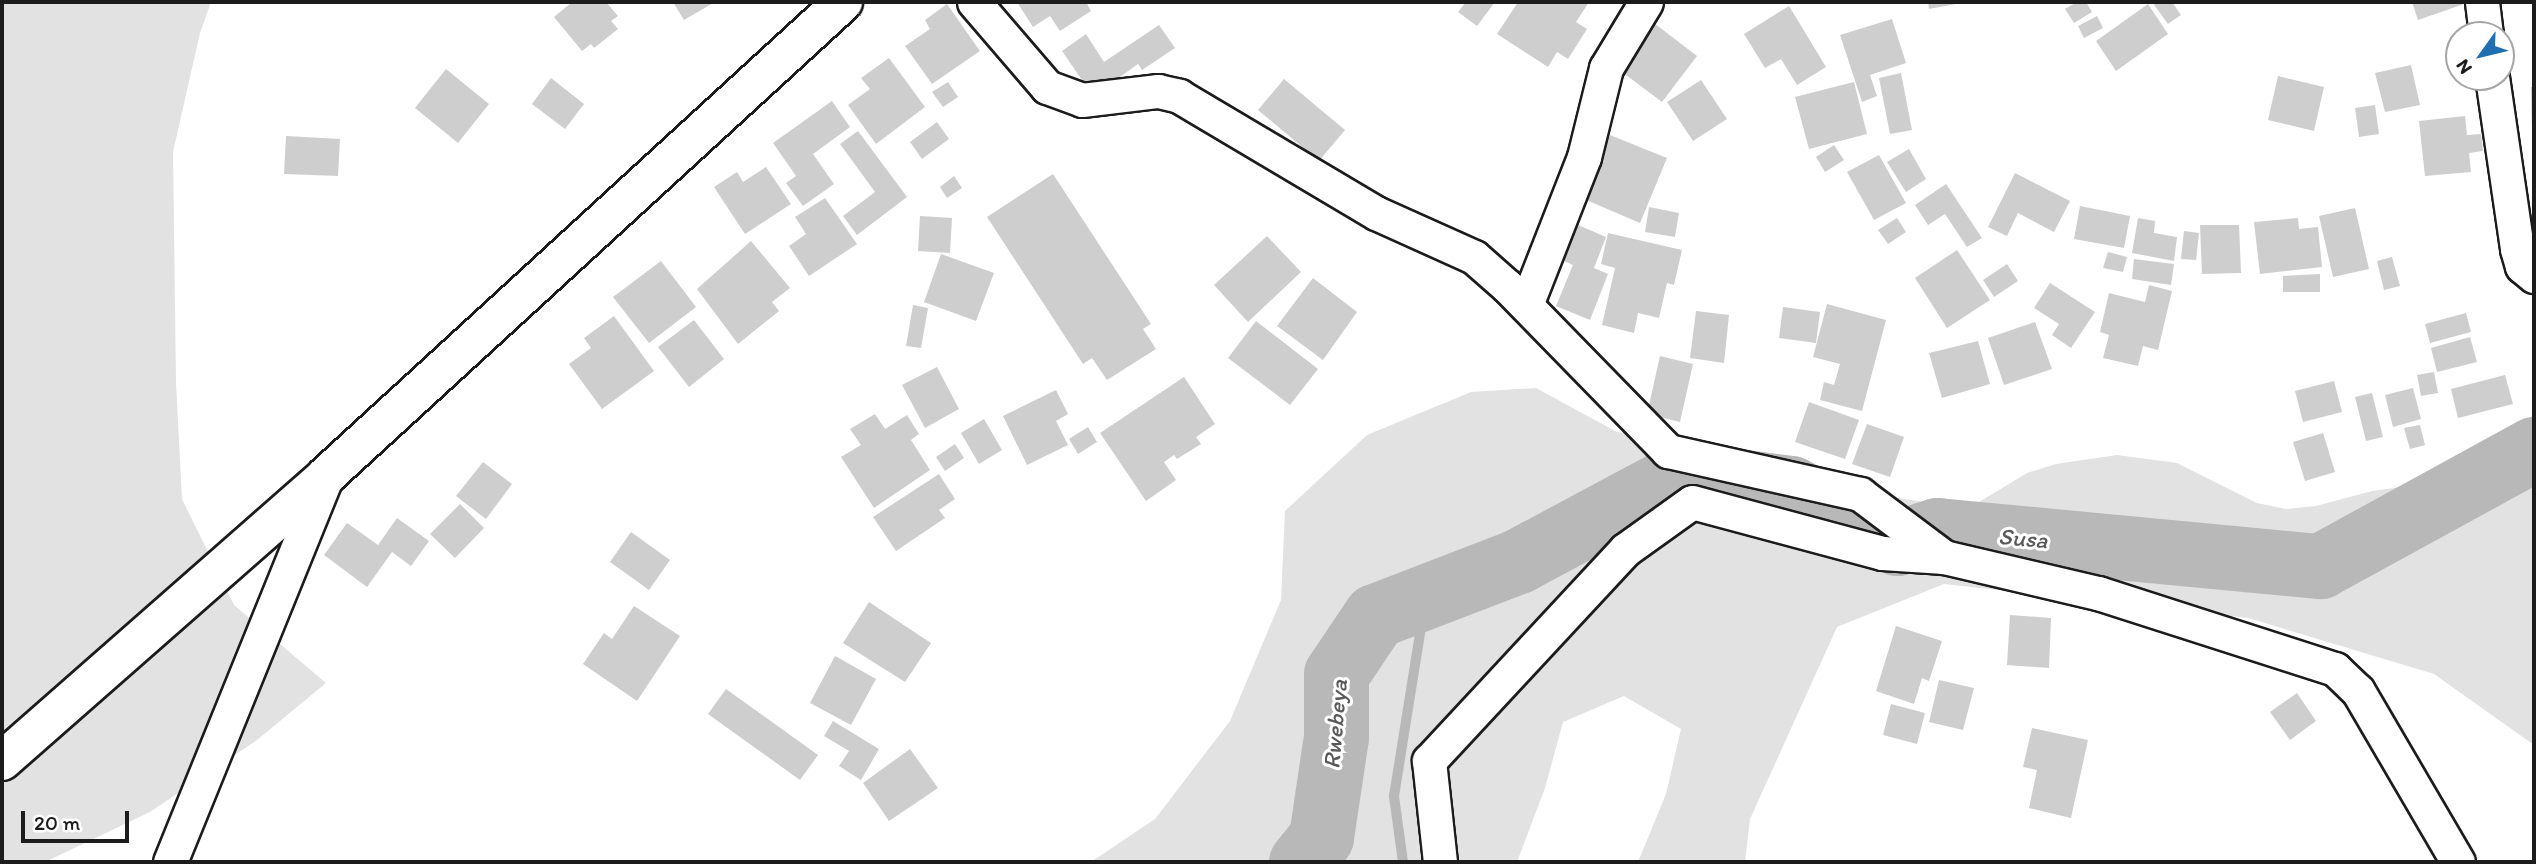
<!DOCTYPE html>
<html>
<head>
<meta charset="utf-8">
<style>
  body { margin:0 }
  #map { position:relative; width:2536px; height:864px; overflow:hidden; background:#fff; font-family:Itim,sans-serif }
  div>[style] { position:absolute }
  .green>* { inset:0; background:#e2e2e2 }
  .stream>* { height:10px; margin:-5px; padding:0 5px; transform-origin:5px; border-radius:5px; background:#b8b8b8 }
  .river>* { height:65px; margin:-32.5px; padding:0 32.5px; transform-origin:32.5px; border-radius:32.5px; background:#b8b8b8 }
  .building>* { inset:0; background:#cecece }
  .roads { filter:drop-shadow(2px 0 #1c1c1c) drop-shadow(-2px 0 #1c1c1c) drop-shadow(0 2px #1c1c1c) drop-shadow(0 -2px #1c1c1c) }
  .street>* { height:33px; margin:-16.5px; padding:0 16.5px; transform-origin:16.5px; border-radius:16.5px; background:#fff }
  .primary>* { height:38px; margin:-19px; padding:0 19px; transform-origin:19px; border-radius:19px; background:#fff }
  span { translate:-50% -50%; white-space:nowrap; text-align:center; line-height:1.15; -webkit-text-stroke:6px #fff; paint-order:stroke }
  .water-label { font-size:24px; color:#5a5a5a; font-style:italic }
  .frame { position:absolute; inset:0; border:4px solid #1c1c1c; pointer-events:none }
  .north { position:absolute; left:2445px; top:21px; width:70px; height:70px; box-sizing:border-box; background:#fff; border:2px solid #a4a4a4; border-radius:50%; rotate:236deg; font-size:19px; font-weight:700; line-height:28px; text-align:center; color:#1c1c1c }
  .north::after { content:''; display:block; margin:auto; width:24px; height:32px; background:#1f6fb2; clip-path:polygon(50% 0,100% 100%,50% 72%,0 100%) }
  .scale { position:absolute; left:21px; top:811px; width:108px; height:32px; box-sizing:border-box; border:4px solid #1c1c1c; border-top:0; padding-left:9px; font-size:21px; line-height:24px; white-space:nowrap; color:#1c1c1c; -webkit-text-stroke:5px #fff; paint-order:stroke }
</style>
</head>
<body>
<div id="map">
  <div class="green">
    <div style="clip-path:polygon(2px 2px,211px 2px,200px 33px,173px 152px,176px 383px,182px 499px,234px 605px,326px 683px,257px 740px,150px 812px,45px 862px,2px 862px)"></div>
    <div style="clip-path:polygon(1536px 388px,1617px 432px,1696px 443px,1891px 497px,1951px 506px,1979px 502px,2027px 473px,2056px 464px,2117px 455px,2177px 463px,2257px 503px,2286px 509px,2316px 506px,2372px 491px,2431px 483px,2483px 456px,2534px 422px,2534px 745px,2434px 674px,2248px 618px,1944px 584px,1837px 627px,1750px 819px,1745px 862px,1638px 862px,1666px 794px,1681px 729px,1624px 696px,1563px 722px,1545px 788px,1517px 862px,1091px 862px,1155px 819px,1230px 721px,1281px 600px,1285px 511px,1367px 435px,1471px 392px)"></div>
  </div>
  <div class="stream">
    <div style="left:1403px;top:862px;width:67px;rotate:-97.8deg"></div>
    <div style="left:1394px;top:796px;width:202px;rotate:-80.9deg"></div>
  </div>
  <div class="river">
    <div style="left:1301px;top:862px;width:32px;rotate:-51deg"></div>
    <div style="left:1321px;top:837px;width:101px;rotate:-81.5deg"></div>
    <div style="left:1336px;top:737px;width:63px;rotate:-90deg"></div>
    <div style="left:1336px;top:674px;width:70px;rotate:-56.1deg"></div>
    <div style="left:1375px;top:616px;width:153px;rotate:-21deg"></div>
    <div style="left:1518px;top:561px;width:184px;rotate:-28.2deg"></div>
    <div style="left:1680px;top:474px;width:112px;rotate:7.2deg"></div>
    <div style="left:1791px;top:488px;width:119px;rotate:27.4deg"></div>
    <div style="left:1897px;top:543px;width:42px;rotate:-18deg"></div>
    <div style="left:1937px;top:530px;width:385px;rotate:5.4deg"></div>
    <div style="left:2320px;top:566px;width:244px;rotate:-28.7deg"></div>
  </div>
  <div class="building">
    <div style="clip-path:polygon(572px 2px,606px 2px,618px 16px,611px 21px,618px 29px,594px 48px,591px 44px,582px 51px,554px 17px)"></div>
    <div style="clip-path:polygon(673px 2px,715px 2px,684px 20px)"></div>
    <div style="clip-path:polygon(1017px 2px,1086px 2px,1091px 11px,1060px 31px,1050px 16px,1033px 27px)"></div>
    <div style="clip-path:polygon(1466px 2px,1495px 2px,1477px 26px,1458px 12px)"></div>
    <div style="clip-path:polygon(1518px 2px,1589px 2px,1576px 22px,1587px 29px,1568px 59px,1557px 52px,1548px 67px,1497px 34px)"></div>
    <div style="clip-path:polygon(1928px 2px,1960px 2px,1961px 3px,1929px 9px)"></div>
    <div style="clip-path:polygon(2077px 2px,2086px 2px,2092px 12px,2074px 23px,2065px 9px)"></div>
    <div style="clip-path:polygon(2152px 2px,2172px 2px,2181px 15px,2168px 24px)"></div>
    <div style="clip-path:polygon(2412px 2px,2463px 2px,2464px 4px,2418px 20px)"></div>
    <div style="clip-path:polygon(947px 4px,980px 51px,932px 84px,905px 46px,930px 29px,925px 20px)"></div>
    <div style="clip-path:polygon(2148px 4px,2168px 34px,2116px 71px,2096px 41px)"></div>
    <div style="clip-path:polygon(1789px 6px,1826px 67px,1797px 85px,1781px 59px,1765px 68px,1744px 34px)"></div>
    <div style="clip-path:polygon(2097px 16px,2103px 28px,2084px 38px,2078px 26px)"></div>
    <div style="clip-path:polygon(1892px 19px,1906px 63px,1870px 75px,1877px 96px,1862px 102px,1840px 35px)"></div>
    <div style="clip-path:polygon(1650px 20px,1697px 56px,1662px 102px,1614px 66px)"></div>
    <div style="clip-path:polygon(1159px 25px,1175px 48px,1142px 70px,1138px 64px,1093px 96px,1062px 51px,1086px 34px,1104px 62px)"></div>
    <div style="clip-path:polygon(889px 58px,925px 107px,876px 144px,848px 105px,870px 89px,861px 78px)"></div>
    <div style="clip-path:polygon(2411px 65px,2420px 105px,2385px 112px,2375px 73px)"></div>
    <div style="clip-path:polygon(446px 69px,489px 104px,458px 143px,415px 108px)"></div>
    <div style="clip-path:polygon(1901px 73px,1912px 130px,1890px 134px,1879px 78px)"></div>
    <div style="clip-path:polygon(2278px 76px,2324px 87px,2314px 131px,2268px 120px)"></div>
    <div style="clip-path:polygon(551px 78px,584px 104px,565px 129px,532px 104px)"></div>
    <div style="clip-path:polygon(1284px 79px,1345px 130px,1319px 161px,1258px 110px)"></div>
    <div style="clip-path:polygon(1701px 80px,1727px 119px,1693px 141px,1667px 102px)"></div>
    <div style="clip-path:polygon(948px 82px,958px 97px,943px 107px,932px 92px)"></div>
    <div style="clip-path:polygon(1854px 82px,1867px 134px,1809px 149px,1795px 97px)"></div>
    <div style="clip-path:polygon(2531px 87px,2534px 87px,2534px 133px,2532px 133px)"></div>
    <div style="clip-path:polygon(832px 101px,850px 127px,813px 154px,834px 184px,803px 206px,786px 183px,796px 176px,773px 143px)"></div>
    <div style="clip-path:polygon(2375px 105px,2379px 134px,2359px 137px,2355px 108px)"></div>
    <div style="clip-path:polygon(2465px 116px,2467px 135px,2481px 134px,2483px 151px,2469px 153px,2471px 172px,2425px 176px,2419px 121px)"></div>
    <div style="clip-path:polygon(937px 122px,949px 139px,922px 159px,910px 142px)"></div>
    <div style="clip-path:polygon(858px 131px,907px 197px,857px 235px,843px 216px,875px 192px,840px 144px)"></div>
    <div style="clip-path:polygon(1610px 135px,1667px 158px,1640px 223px,1584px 199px)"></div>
    <div style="clip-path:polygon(286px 136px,340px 139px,338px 176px,284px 174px)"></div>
    <div style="clip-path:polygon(1834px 145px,1844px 160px,1825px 172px,1816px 157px)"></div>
    <div style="clip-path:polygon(1909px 149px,1926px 179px,1906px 192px,1887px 162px)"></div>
    <div style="clip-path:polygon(1879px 155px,1906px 203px,1874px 220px,1847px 172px)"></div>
    <div style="clip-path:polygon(766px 167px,791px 204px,745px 234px,714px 187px,737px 172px,743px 182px)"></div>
    <div style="clip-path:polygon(2015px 173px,2070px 201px,2054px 232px,2018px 213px,2007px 236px,1988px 227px)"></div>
    <div style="clip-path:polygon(1053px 174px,1151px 324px,1143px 329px,1156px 349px,1107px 380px,1092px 358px,1083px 364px,987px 217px)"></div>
    <div style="clip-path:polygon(954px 176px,962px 188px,947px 198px,940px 187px)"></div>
    <div style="clip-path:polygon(1946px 184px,1982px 238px,1967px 247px,1945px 214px,1928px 225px,1915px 205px)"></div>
    <div style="clip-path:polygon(825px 198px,857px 244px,809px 276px,789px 246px,806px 234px,795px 217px)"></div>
    <div style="clip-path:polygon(2080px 206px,2130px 216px,2124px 248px,2074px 239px)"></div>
    <div style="clip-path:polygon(1649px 207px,1679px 213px,1675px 237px,1645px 232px)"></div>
    <div style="clip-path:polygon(2355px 208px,2369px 269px,2333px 277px,2319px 216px)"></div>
    <div style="clip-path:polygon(920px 216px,952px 218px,950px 253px,918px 251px)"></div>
    <div style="clip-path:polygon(1897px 218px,1906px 232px,1888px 244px,1878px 230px)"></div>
    <div style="clip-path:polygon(2138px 218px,2155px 221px,2154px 233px,2177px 237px,2174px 261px,2132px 253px)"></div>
    <div style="clip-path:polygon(2298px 218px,2299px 229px,2318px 227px,2322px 267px,2260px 274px,2254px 222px)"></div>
    <div style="clip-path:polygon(1578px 225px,1606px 237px,1594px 268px,1608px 274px,1590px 320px,1556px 306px,1573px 265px,1564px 261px)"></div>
    <div style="clip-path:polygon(2200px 225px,2239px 225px,2241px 273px,2202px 274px)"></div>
    <div style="clip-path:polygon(2184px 231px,2199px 233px,2196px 260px,2181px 259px)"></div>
    <div style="clip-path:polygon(1608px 233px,1682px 250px,1674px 285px,1667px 283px,1659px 318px,1638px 313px,1634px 333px,1602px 325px,1615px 268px,1601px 264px)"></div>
    <div style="clip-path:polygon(1267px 236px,1301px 272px,1248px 322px,1214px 285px)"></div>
    <div style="clip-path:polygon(751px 241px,790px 288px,772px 302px,779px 311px,738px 344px,697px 289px)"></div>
    <div style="clip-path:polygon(1957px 250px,1990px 300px,1947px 328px,1915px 278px)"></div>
    <div style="clip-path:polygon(2108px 252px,2127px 257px,2123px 272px,2103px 268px)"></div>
    <div style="clip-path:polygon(941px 254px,994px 273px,976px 321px,924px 302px)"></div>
    <div style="clip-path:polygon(2392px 257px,2400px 286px,2384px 290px,2377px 261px)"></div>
    <div style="clip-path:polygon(2134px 259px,2174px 264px,2171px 285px,2132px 279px)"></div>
    <div style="clip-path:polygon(661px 261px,696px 307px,649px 343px,613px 297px)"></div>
    <div style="clip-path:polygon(2007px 264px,2018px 281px,1994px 297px,1983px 280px)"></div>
    <div style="clip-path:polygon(2320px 274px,2320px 292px,2283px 292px,2283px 276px)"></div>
    <div style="clip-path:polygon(1313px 278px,1357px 312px,1323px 360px,1277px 326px)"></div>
    <div style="clip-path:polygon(2050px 283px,2095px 312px,2071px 348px,2052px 335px,2059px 324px,2034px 308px)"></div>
    <div style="clip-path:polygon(2149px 285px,2172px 291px,2158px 350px,2143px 346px,2138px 366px,2103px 358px,2109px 335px,2100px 332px,2109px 293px,2145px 302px)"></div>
    <div style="clip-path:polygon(1827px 304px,1886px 320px,1862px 411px,1820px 400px,1824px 382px,1834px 385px,1840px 364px,1813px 357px)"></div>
    <div style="clip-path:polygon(913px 305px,928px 308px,921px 348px,906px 346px)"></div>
    <div style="clip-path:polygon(1783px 307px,1820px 312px,1816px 343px,1779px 338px)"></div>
    <div style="clip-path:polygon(1696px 311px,1729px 315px,1724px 363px,1690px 358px)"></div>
    <div style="clip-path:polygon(2466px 313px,2471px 332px,2430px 343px,2425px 324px)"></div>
    <div style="clip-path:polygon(614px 316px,654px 371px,602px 409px,569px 364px,591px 348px,584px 338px)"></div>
    <div style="clip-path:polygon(694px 320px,724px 359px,689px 387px,658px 347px)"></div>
    <div style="clip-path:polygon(1256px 321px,1318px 369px,1290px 405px,1228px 358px)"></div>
    <div style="clip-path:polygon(2035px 322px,2052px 369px,2004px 385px,1988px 338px)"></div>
    <div style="clip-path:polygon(2470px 337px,2477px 362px,2437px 372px,2431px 348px)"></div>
    <div style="clip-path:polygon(1978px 341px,1990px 384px,1942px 398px,1929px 353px)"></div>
    <div style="clip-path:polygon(1660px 356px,1693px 364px,1680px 422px,1647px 414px)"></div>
    <div style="clip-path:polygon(937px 367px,959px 409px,925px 428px,902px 385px)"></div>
    <div style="clip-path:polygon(2434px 372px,2438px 393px,2421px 396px,2417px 375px)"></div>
    <div style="clip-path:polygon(2505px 375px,2513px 404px,2458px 418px,2451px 389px)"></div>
    <div style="clip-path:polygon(1184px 377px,1215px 424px,1196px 437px,1201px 444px,1177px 459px,1174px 455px,1164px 462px,1176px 480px,1146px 501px,1100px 433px)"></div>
    <div style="clip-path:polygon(2334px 381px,2342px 412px,2303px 422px,2295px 391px)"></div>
    <div style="clip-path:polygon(2413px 388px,2421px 419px,2393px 427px,2385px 395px)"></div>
    <div style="clip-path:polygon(1056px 390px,1068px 414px,1056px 421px,1068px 445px,1027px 465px,1003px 416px)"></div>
    <div style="clip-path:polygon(2372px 393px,2383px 437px,2366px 441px,2355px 397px)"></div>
    <div style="clip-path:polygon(1809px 402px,1859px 420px,1845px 459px,1795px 442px)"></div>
    <div style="clip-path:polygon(875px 414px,885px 429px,907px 415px,919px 434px,911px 440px,930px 470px,874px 508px,841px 457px,861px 445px,850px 429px)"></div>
    <div style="clip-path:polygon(984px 419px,1002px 450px,979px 464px,961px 433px)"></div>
    <div style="clip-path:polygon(1867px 424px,1904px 437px,1890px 477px,1852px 464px)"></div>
    <div style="clip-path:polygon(2420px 425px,2425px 445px,2410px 449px,2404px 428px)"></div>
    <div style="clip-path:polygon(1088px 427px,1097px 442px,1078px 454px,1069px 439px)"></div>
    <div style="clip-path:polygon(2323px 433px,2335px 472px,2305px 481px,2293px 442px)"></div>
    <div style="clip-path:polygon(955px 444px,964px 458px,945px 471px,936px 457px)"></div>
    <div style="clip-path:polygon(483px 462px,512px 484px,486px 519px,456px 496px)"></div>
    <div style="clip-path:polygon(939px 474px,955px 499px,939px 510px,945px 518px,896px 551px,873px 517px)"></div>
    <div style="clip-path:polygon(460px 504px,484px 528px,455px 558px,430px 534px)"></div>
    <div style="clip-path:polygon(397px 518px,429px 541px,411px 566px,392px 552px,367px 587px,324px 555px,347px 523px,378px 545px)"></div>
    <div style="clip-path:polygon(631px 532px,670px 560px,649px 590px,610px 562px)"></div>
    <div style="clip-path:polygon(869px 602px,931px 643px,905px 682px,843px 643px)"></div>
    <div style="clip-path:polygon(634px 606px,680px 636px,637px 701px,583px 664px,604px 633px,612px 639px)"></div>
    <div style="clip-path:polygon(2010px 615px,2051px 618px,2049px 668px,2007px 665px)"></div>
    <div style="clip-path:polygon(1896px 626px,1942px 641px,1929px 681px,1922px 678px,1914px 704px,1876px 691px)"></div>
    <div style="clip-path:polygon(835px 656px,876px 679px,851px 725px,810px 703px)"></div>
    <div style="clip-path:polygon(1939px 680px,1974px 688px,1963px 730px,1929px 722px)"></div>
    <div style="clip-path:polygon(726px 689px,818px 755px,800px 780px,708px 714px)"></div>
    <div style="clip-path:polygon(2297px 693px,2316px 721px,2290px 740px,2270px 712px)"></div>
    <div style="clip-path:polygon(1891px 704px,1925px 713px,1917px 744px,1883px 735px)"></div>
    <div style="clip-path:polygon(833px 721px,879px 749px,861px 780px,839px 766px,849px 751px,824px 736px)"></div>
    <div style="clip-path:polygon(2032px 728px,2088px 740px,2071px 818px,2029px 808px,2037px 770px,2023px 767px)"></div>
    <div style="clip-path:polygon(910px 749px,938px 788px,889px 821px,863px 783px)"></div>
  </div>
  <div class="roads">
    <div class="street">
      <div style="left:974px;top:2px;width:112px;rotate:49.3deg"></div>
      <div style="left:1047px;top:87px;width:37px;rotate:20deg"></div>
      <div style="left:1082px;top:100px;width:77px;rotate:-6.8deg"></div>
      <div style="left:1158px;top:91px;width:22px;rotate:13deg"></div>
      <div style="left:1179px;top:96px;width:229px;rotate:30.7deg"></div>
      <div style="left:1376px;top:213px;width:107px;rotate:24.2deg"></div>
      <div style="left:1474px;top:257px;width:44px;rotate:41.3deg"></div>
      <div style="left:1507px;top:286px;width:231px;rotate:45.7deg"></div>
      <div style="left:1668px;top:451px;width:197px;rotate:12.6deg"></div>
      <div style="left:1860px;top:494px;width:105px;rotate:36.9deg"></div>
      <div style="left:2482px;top:2px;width:33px;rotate:83deg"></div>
      <div style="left:2492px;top:77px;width:174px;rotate:81.7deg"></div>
      <div style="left:2517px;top:249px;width:18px;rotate:74deg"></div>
      <div style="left:2522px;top:266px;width:16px;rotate:40deg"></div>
      <div style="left:1526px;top:305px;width:159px;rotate:-68.6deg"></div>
      <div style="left:1584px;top:157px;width:92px;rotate:-76.1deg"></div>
      <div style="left:1606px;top:68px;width:77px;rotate:-58.8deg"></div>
      <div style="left:170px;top:862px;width:418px;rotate:-67.9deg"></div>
      <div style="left:1440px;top:862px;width:102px;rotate:-96.2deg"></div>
      <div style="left:1429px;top:761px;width:288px;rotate:-47.1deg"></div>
      <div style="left:1625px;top:550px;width:82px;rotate:-35.6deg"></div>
      <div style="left:1692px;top:502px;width:197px;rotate:15deg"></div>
      <div style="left:1882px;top:553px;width:62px;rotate:3.7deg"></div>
      <div style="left:1944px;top:557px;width:158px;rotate:13.2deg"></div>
      <div style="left:2098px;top:593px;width:249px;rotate:17.8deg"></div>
      <div style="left:2335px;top:669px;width:32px;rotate:44deg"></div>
      <div style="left:2358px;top:691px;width:198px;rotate:59.7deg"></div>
    </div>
    <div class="primary">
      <div style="left:2px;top:761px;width:433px;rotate:-41.3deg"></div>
      <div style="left:327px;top:475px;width:700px;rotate:-42.51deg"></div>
    </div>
  </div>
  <div class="water-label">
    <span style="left:2023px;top:538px;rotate:5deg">Susa</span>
    <span style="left:1335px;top:724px;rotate:-85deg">Rwebeya</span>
  </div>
  <div class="frame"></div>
  <div class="north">N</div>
  <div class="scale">20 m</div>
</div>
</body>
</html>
